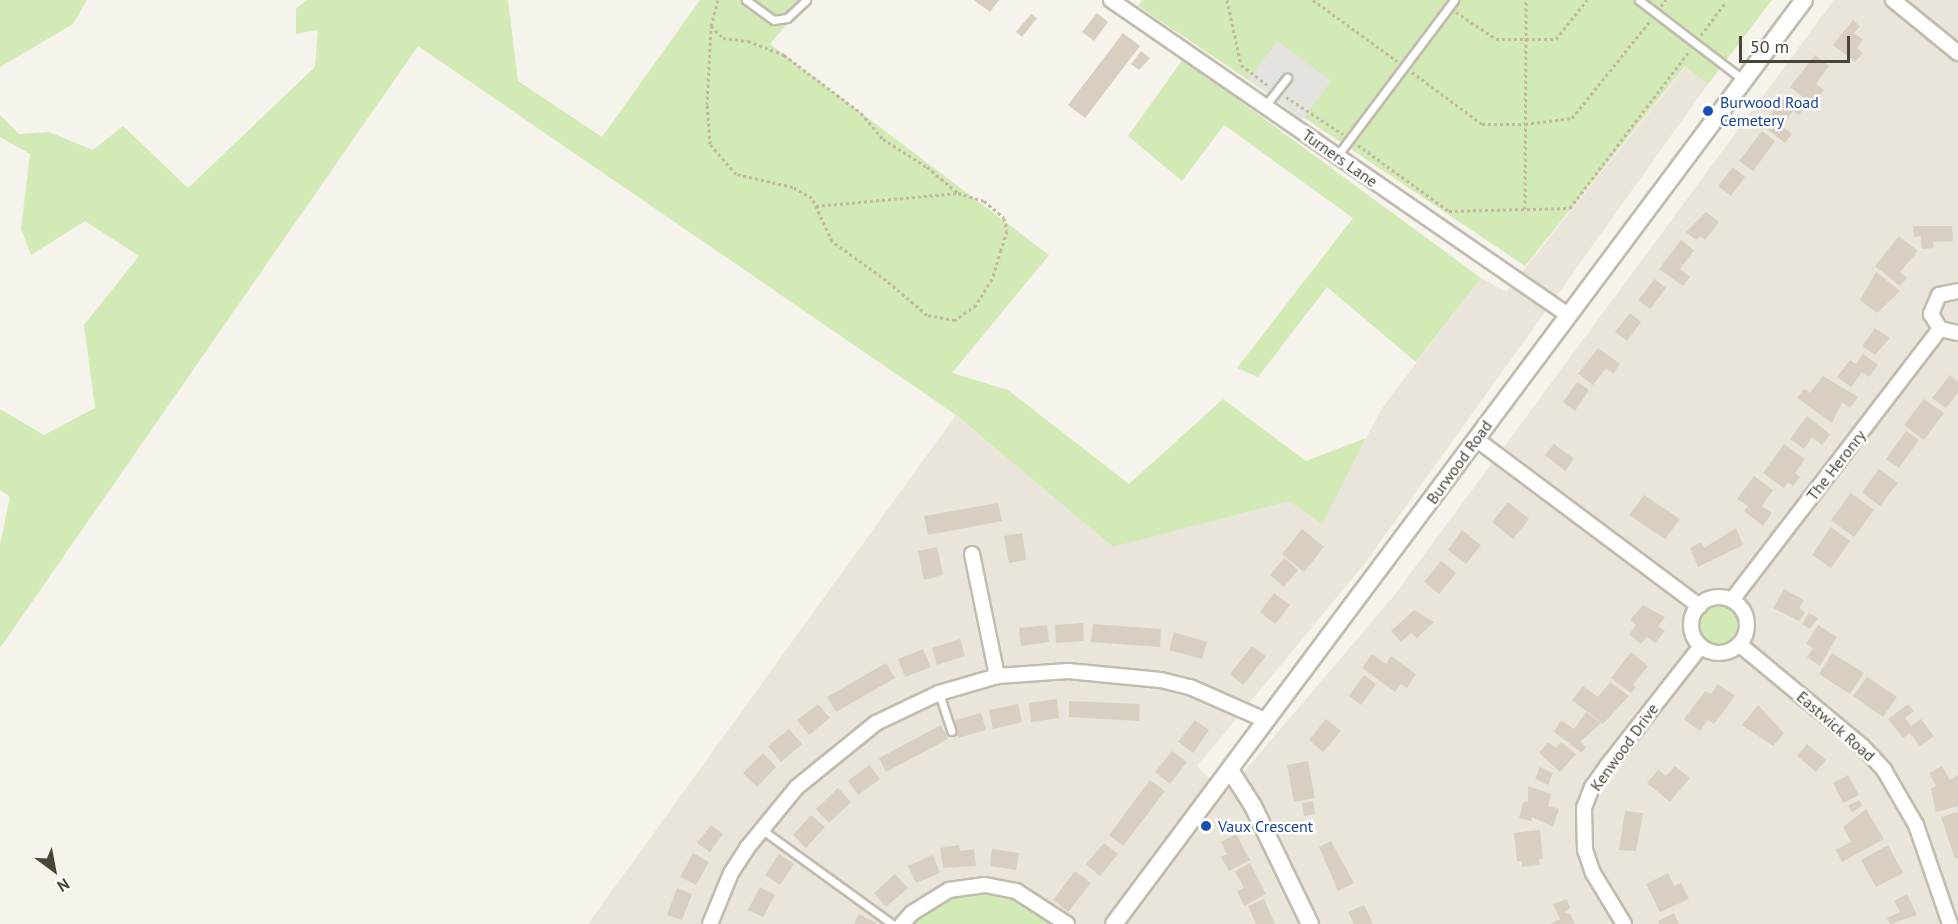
<!DOCTYPE html>
<html>
<head>
<meta charset="utf-8">
<style>
  body { margin:0 }
  #map { position:relative; width:1958px; height:924px; overflow:hidden; background:#f6f3ec; font-family:"PT Sans",sans-serif }
  div>[style] { position:absolute }
  .residential>* { inset:0; background:#eae5da }
  .green>* { inset:0; background:#d2eab5 }
  .round { border-radius:50% }
  .parking>* { inset:0; background:#e5e3e0 }
  .building>* { inset:0; background:#d8cfc1 }
  .path>* { height:3px; margin-top:-1.5px; transform-origin:0; background:repeating-linear-gradient(90deg,#c4b79f 0 3px,transparent 0 6px) }
  .roads { filter:drop-shadow(2px 0 #c2bbae) drop-shadow(-2px 0 #c2bbae) drop-shadow(0 2px #c2bbae) drop-shadow(0 -2px #c2bbae) }
  .service>* { height:7px; margin:-3.5px; padding:0 3.5px; transform-origin:3.5px; border-radius:3.5px; background:#fff }
  .minor>* { height:14px; margin:-7px; padding:0 7px; transform-origin:7px; border-radius:7px; background:#fff }
  .minor>.ring { margin:-7px; padding:0; box-sizing:content-box; background:none; border:14px solid #fff; border-radius:50% }
  .tertiary>* { height:16px; margin:-8px; padding:0 8px; transform-origin:8px; border-radius:8px; background:#fff }
  .dots>* { width:16px; height:16px; translate:-50% -50%; box-sizing:border-box; border:3px solid #fff; border-radius:50% }
  span { translate:-50% -50%; white-space:nowrap; text-align:center; line-height:1.15; -webkit-text-stroke:5px #fff; paint-order:stroke }
  .transit-label { font-size:16px; color:#164399 }
  .left { translate:0 -50%; text-align:left }
  .street-label { font-size:16px; color:#4b4439 }
  .north { position:absolute; left:24px; top:840px; width:60px; height:60px; -webkit-text-stroke:4px #fff; paint-order:stroke; rotate:148deg; font-size:16px; font-weight:700; line-height:24px; text-align:center; color:#4b4439 }
  .north::after { content:''; display:block; margin:auto; width:21px; height:27px; background:#4b4439; clip-path:polygon(50% 0,100% 100%,50% 72%,0 100%) }
  .scale { position:absolute; left:1739px; top:36px; width:111px; height:27px; box-sizing:border-box; border:3px solid #4b4439; border-top:0; padding-left:8px; font-size:18px; line-height:21px; white-space:nowrap; color:#4b4439; -webkit-text-stroke:4px #fff; paint-order:stroke }
</style>
</head>
<body>
<div id="map">
  <div class="residential">
    <div style="clip-path:polygon(1834px 0,1958px 0,1958px 924px,588px 924px,956px 415px,1113px 547px,1289px 500px,1322px 523px,1382px 408px,1481px 278px,1506px 292px,1686px 66px,1708px 84px,1366px 562px,1197px 766px,1225px 794px,1393px 597px)"></div>
  </div>
  <div class="green">
    <div style="clip-path:polygon(0 0,87px 0,73px 24px,0 67px)"></div>
    <div style="clip-path:polygon(306px 0,508px 0,518px 81px,602px 137px,700px 0,808px 0,770px 44px,1049px 255px,952px 373px,1008px 390px,1129px 484px,1223px 399px,1306px 461px,1366px 438px,1322px 524px,1289px 501px,1113px 547px,956px 415px,418px 46px,0 648px,0 545px,10px 497px,0 490px,0 409px,44px 435px,95px 408px,84px 325px,139px 256px,85px 221px,31px 255px,21px 229px,30px 154px,0 137px,0 115px,19px 134px,49px 132px,93px 150px,123px 126px,188px 188px,315px 67px,318px 30px,296px 34px,296px 9px)"></div>
    <div style="clip-path:polygon(1142px 0,1772px 0,1708px 84px,1685px 66px,1525px 266px,1138px 6px)"></div>
    <div style="clip-path:polygon(1183px 59px,1481px 278px,1416px 362px,1327px 287px,1258px 377px,1237px 368px,1353px 218px,1224px 125px,1182px 181px,1128px 136px)"></div>
    <div class="round" style="left:1696px;top:602px;width:46px;height:46px"></div>
    <div style="clip-path:polygon(973px 891px,1016px 897px,1055px 924px,908px 924px,936px 902px)"></div>
  </div>
  <div class="parking">
    <div style="clip-path:polygon(1278px 41px,1331px 81px,1302px 120px,1248px 79px)"></div>
  </div>
  <div class="building">
    <div style="clip-path:polygon(974px 0,999px 0,990px 12px)"></div>
    <div style="clip-path:polygon(1097px 13px,1108px 22px,1094px 41px,1082px 32px)"></div>
    <div style="clip-path:polygon(1031px 14px,1037px 18px,1022px 37px,1016px 32px)"></div>
    <div style="clip-path:polygon(1853px 20px,1860px 26px,1854px 33px,1863px 40px,1857px 48px,1863px 53px,1855px 62px,1833px 45px)"></div>
    <div style="clip-path:polygon(1123px 33px,1140px 46px,1085px 118px,1068px 105px)"></div>
    <div style="clip-path:polygon(1141px 51px,1150px 58px,1139px 70px,1131px 64px)"></div>
    <div style="clip-path:polygon(1815px 55px,1829px 66px,1816px 84px,1824px 90px,1813px 105px,1790px 87px)"></div>
    <div style="clip-path:polygon(1785px 97px,1805px 107px,1799px 115px,1793px 111px,1782px 126px,1792px 134px,1785px 143px,1762px 125px)"></div>
    <div style="clip-path:polygon(1762px 131px,1775px 141px,1753px 171px,1739px 161px)"></div>
    <div style="clip-path:polygon(1733px 167px,1745px 177px,1731px 196px,1718px 186px)"></div>
    <div style="clip-path:polygon(1706px 212px,1719px 222px,1705px 240px,1700px 236px,1696px 240px,1686px 232px)"></div>
    <div style="clip-path:polygon(1913px 226px,1952px 226px,1953px 241px,1933px 242px,1934px 248px,1922px 249px,1921px 236px,1914px 237px)"></div>
    <div style="clip-path:polygon(1899px 236px,1918px 251px,1900px 272px,1907px 278px,1900px 286px,1875px 266px)"></div>
    <div style="clip-path:polygon(1681px 240px,1694px 250px,1680px 269px,1690px 277px,1683px 286px,1659px 269px)"></div>
    <div style="clip-path:polygon(1876px 272px,1900px 291px,1877px 313px,1860px 300px)"></div>
    <div style="clip-path:polygon(1655px 279px,1666px 288px,1650px 309px,1638px 300px)"></div>
    <div style="clip-path:polygon(1630px 313px,1641px 322px,1627px 341px,1615px 332px)"></div>
    <div style="clip-path:polygon(1875px 328px,1890px 338px,1875px 355px,1862px 346px)"></div>
    <div style="clip-path:polygon(1598px 348px,1620px 364px,1613px 374px,1606px 368px,1593px 385px,1578px 374px)"></div>
    <div style="clip-path:polygon(1863px 354px,1878px 365px,1869px 377px,1862px 372px,1851px 387px,1837px 377px,1850px 360px,1856px 364px)"></div>
    <div style="clip-path:polygon(1950px 375px,1958px 382px,1958px 393px,1946px 408px,1932px 398px)"></div>
    <div style="clip-path:polygon(1823px 376px,1858px 397px,1850px 408px,1842px 402px,1832px 423px,1797px 398px,1804px 389px,1810px 393px)"></div>
    <div style="clip-path:polygon(1577px 382px,1589px 390px,1575px 411px,1563px 402px)"></div>
    <div style="clip-path:polygon(1924px 399px,1944px 413px,1924px 440px,1904px 425px)"></div>
    <div style="clip-path:polygon(1807px 416px,1830px 434px,1822px 445px,1812px 437px,1804px 449px,1790px 439px)"></div>
    <div style="clip-path:polygon(1906px 431px,1919px 440px,1899px 468px,1886px 459px)"></div>
    <div style="clip-path:polygon(1554px 444px,1574px 459px,1565px 471px,1545px 455px)"></div>
    <div style="clip-path:polygon(1784px 444px,1805px 459px,1795px 473px,1800px 477px,1793px 486px,1788px 482px,1784px 488px,1763px 473px)"></div>
    <div style="clip-path:polygon(1879px 469px,1898px 483px,1880px 506px,1862px 492px)"></div>
    <div style="clip-path:polygon(1754px 476px,1773px 490px,1762px 506px,1772px 513px,1763px 526px,1744px 511px,1748px 506px,1737px 499px)"></div>
    <div style="clip-path:polygon(1851px 493px,1874px 510px,1854px 537px,1831px 520px)"></div>
    <div style="clip-path:polygon(1644px 495px,1680px 519px,1665px 539px,1629px 515px)"></div>
    <div style="clip-path:polygon(1508px 502px,1529px 519px,1513px 539px,1492px 522px)"></div>
    <div style="clip-path:polygon(998px 503px,1002px 521px,928px 535px,924px 516px)"></div>
    <div style="clip-path:polygon(1831px 527px,1850px 541px,1831px 568px,1812px 555px)"></div>
    <div style="clip-path:polygon(1736px 528px,1743px 545px,1698px 567px,1690px 548px,1701px 542px,1704px 548px)"></div>
    <div style="clip-path:polygon(1302px 529px,1324px 547px,1304px 572px,1282px 554px)"></div>
    <div style="clip-path:polygon(1462px 530px,1481px 545px,1466px 564px,1448px 550px)"></div>
    <div style="clip-path:polygon(1022px 533px,1026px 560px,1009px 563px,1004px 536px)"></div>
    <div style="clip-path:polygon(937px 547px,943px 575px,924px 580px,918px 551px)"></div>
    <div style="clip-path:polygon(1284px 558px,1298px 570px,1284px 587px,1270px 575px)"></div>
    <div style="clip-path:polygon(1441px 561px,1456px 573px,1439px 594px,1424px 582px)"></div>
    <div style="clip-path:polygon(1784px 589px,1804px 600px,1799px 608px,1805px 613px,1799px 621px,1773px 608px)"></div>
    <div style="clip-path:polygon(1274px 593px,1290px 605px,1275px 624px,1260px 612px)"></div>
    <div style="clip-path:polygon(1643px 605px,1665px 617px,1658px 626px,1665px 631px,1655px 643px,1647px 637px,1641px 644px,1629px 634px,1636px 625px,1630px 620px)"></div>
    <div style="clip-path:polygon(1414px 610px,1434px 622px,1417px 638px,1411px 633px,1401px 642px,1391px 631px)"></div>
    <div style="clip-path:polygon(1809px 613px,1818px 618px,1810px 629px,1802px 624px)"></div>
    <div style="clip-path:polygon(1083px 623px,1084px 641px,1056px 643px,1055px 625px)"></div>
    <div style="clip-path:polygon(1093px 624px,1161px 629px,1160px 647px,1091px 642px)"></div>
    <div style="clip-path:polygon(1047px 625px,1049px 642px,1021px 646px,1019px 628px)"></div>
    <div style="clip-path:polygon(1818px 625px,1837px 637px,1820px 666px,1807px 657px,1813px 648px,1806px 644px)"></div>
    <div style="clip-path:polygon(1174px 632px,1207px 642px,1202px 659px,1169px 650px)"></div>
    <div style="clip-path:polygon(960px 639px,965px 656px,937px 665px,932px 648px)"></div>
    <div style="clip-path:polygon(1252px 646px,1266px 656px,1243px 685px,1230px 674px)"></div>
    <div style="clip-path:polygon(923px 649px,931px 667px,905px 677px,898px 659px)"></div>
    <div style="clip-path:polygon(1631px 652px,1648px 666px,1633px 685px,1636px 687px,1631px 693px,1611px 678px)"></div>
    <div style="clip-path:polygon(1832px 653px,1864px 673px,1850px 694px,1819px 674px)"></div>
    <div style="clip-path:polygon(1372px 654px,1386px 664px,1391px 656px,1416px 674px,1407px 688px,1401px 684px,1395px 692px,1362px 668px)"></div>
    <div style="clip-path:polygon(886px 663px,895px 678px,836px 712px,827px 697px)"></div>
    <div style="clip-path:polygon(1364px 675px,1376px 684px,1361px 705px,1349px 696px)"></div>
    <div style="clip-path:polygon(1867px 677px,1897px 697px,1883px 717px,1853px 696px)"></div>
    <div style="clip-path:polygon(1610px 682px,1629px 696px,1603px 724px,1572px 700px,1583px 686px,1598px 697px)"></div>
    <div style="clip-path:polygon(1718px 684px,1735px 696px,1714px 724px,1708px 720px,1700px 731px,1684px 719px,1705px 691px,1711px 694px)"></div>
    <div style="clip-path:polygon(1057px 699px,1059px 718px,1031px 722px,1029px 703px)"></div>
    <div style="clip-path:polygon(1069px 701px,1140px 704px,1139px 721px,1069px 717px)"></div>
    <div style="clip-path:polygon(818px 704px,830px 718px,809px 735px,797px 720px)"></div>
    <div style="clip-path:polygon(1018px 704px,1022px 722px,993px 729px,989px 710px)"></div>
    <div style="clip-path:polygon(1908px 704px,1914px 711px,1905px 718px,1911px 726px,1921px 719px,1934px 736px,1920px 746px,1910px 733px,1903px 738px,1888px 719px)"></div>
    <div style="clip-path:polygon(1758px 705px,1784px 733px,1773px 746px,1742px 725px)"></div>
    <div style="clip-path:polygon(1586px 712px,1601px 723px,1580px 742px,1586px 747px,1582px 753px,1554px 732px,1561px 720px,1574px 729px)"></div>
    <div style="clip-path:polygon(981px 713px,986px 730px,958px 738px,953px 721px)"></div>
    <div style="clip-path:polygon(1326px 719px,1341px 731px,1323px 752px,1309px 740px)"></div>
    <div style="clip-path:polygon(1195px 720px,1209px 730px,1193px 753px,1178px 742px)"></div>
    <div style="clip-path:polygon(941px 725px,948px 739px,886px 772px,879px 758px)"></div>
    <div style="clip-path:polygon(789px 729px,802px 744px,781px 762px,768px 746px)"></div>
    <div style="clip-path:polygon(1548px 742px,1556px 748px,1561px 742px,1576px 754px,1560px 772px,1539px 753px)"></div>
    <div style="clip-path:polygon(1807px 744px,1826px 760px,1816px 772px,1797px 756px)"></div>
    <div style="clip-path:polygon(1172px 751px,1187px 762px,1170px 784px,1155px 772px)"></div>
    <div style="clip-path:polygon(763px 753px,776px 767px,757px 787px,743px 773px)"></div>
    <div style="clip-path:polygon(1308px 761px,1315px 798px,1294px 802px,1287px 765px)"></div>
    <div style="clip-path:polygon(869px 765px,880px 779px,858px 795px,848px 781px)"></div>
    <div style="clip-path:polygon(1675px 766px,1690px 778px,1670px 802px,1647px 783px,1658px 770px,1666px 776px)"></div>
    <div style="clip-path:polygon(1942px 766px,1950px 780px,1958px 775px,1958px 806px,1936px 812px,1931px 789px,1936px 786px,1929px 773px)"></div>
    <div style="clip-path:polygon(1540px 767px,1553px 773px,1548px 785px,1535px 779px)"></div>
    <div style="clip-path:polygon(1848px 775px,1859px 795px,1843px 803px,1833px 783px)"></div>
    <div style="clip-path:polygon(1150px 780px,1165px 791px,1123px 846px,1109px 835px)"></div>
    <div style="clip-path:polygon(1528px 786px,1551px 794px,1548px 806px,1559px 809px,1553px 827px,1532px 817px,1531px 821px,1519px 818px,1523px 803px,1528px 801px)"></div>
    <div style="clip-path:polygon(838px 788px,851px 802px,829px 823px,816px 809px)"></div>
    <div style="clip-path:polygon(1859px 800px,1863px 806px,1852px 812px,1848px 806px)"></div>
    <div style="clip-path:polygon(1313px 801px,1315px 814px,1304px 816px,1302px 803px)"></div>
    <div style="clip-path:polygon(1866px 809px,1884px 839px,1842px 862px,1836px 850px,1851px 842px,1843px 827px)"></div>
    <div style="clip-path:polygon(1625px 811px,1643px 813px,1636px 851px,1619px 850px)"></div>
    <div style="clip-path:polygon(1958px 812px,1958px 858px,1955px 859px,1941px 817px)"></div>
    <div style="clip-path:polygon(811px 815px,825px 827px,806px 848px,793px 835px)"></div>
    <div style="clip-path:polygon(711px 825px,723px 834px,710px 852px,697px 843px)"></div>
    <div style="clip-path:polygon(1540px 830px,1543px 859px,1539px 859px,1540px 865px,1522px 867px,1522px 861px,1517px 861px,1514px 833px)"></div>
    <div style="clip-path:polygon(1236px 834px,1250px 860px,1229px 871px,1221px 857px,1227px 854px,1221px 842px)"></div>
    <div style="clip-path:polygon(1331px 841px,1354px 883px,1338px 891px,1319px 847px)"></div>
    <div style="clip-path:polygon(1104px 843px,1118px 854px,1100px 876px,1086px 864px)"></div>
    <div style="clip-path:polygon(959px 845px,960px 851px,974px 849px,976px 866px,943px 868px,940px 848px)"></div>
    <div style="clip-path:polygon(1888px 845px,1903px 873px,1876px 887px,1861px 860px)"></div>
    <div style="clip-path:polygon(992px 849px,1019px 853px,1016px 870px,990px 866px)"></div>
    <div style="clip-path:polygon(693px 853px,709px 862px,696px 885px,680px 877px)"></div>
    <div style="clip-path:polygon(779px 854px,794px 864px,780px 885px,765px 875px)"></div>
    <div style="clip-path:polygon(933px 855px,940px 873px,916px 883px,908px 866px)"></div>
    <div style="clip-path:polygon(1250px 863px,1266px 894px,1244px 906px,1237px 891px,1244px 888px,1235px 871px)"></div>
    <div style="clip-path:polygon(1075px 871px,1091px 883px,1068px 912px,1053px 900px)"></div>
    <div style="clip-path:polygon(1668px 873px,1674px 886px,1681px 883px,1689px 899px,1660px 912px,1646px 884px)"></div>
    <div style="clip-path:polygon(895px 874px,908px 888px,886px 907px,874px 893px)"></div>
    <div style="clip-path:polygon(760px 887px,775px 895px,763px 917px,748px 910px)"></div>
    <div style="clip-path:polygon(677px 888px,692px 894px,682px 920px,667px 915px)"></div>
    <div style="clip-path:polygon(1907px 894px,1917px 915px,1890px 924px,1887px 918px,1900px 912px,1894px 901px)"></div>
    <div style="clip-path:polygon(1264px 899px,1275px 924px,1256px 924px,1248px 906px)"></div>
    <div style="clip-path:polygon(1567px 899px,1570px 908px,1564px 912px,1570px 914px,1575px 924px,1550px 924px,1560px 919px,1553px 904px)"></div>
    <div style="clip-path:polygon(1364px 905px,1373px 924px,1354px 924px,1348px 912px)"></div>
    <div style="clip-path:polygon(1674px 913px,1679px 924px,1659px 924px,1658px 921px)"></div>
    <div style="clip-path:polygon(859px 914px,878px 924px,854px 924px)"></div>
  </div>
  <div class="path">
    <div style="left:1227px;top:0;width:66px;rotate:77.8deg"></div>
    <div style="left:1241px;top:65px;width:34px;rotate:37deg"></div>
    <div style="left:1313px;top:0;width:104px;rotate:36deg"></div>
    <div style="left:1661px;top:6px;width:8px;rotate:-50deg"></div>
    <div style="left:1456px;top:12px;width:48px;rotate:34deg"></div>
    <div style="left:1496px;top:39px;width:60px"></div>
    <div style="left:1556px;top:39px;width:50px;rotate:-51.5deg"></div>
    <div style="left:711px;top:26px;width:17px;rotate:45deg"></div>
    <div style="left:723px;top:38px;width:25px;rotate:7deg"></div>
    <div style="left:748px;top:41px;width:39px;rotate:21deg"></div>
    <div style="left:784px;top:55px;width:96px;rotate:37deg"></div>
    <div style="left:861px;top:113px;width:34px;rotate:50deg"></div>
    <div style="left:883px;top:139px;width:52px;rotate:32.5deg"></div>
    <div style="left:927px;top:167px;width:40px;rotate:40deg"></div>
    <div style="left:958px;top:193px;width:27px;rotate:17deg"></div>
    <div style="left:984px;top:201px;width:26px;rotate:40deg"></div>
    <div style="left:1004px;top:218px;width:13px;rotate:77deg"></div>
    <div style="left:1007px;top:231px;width:20px;rotate:108deg"></div>
    <div style="left:1001px;top:250px;width:30px;rotate:107deg"></div>
    <div style="left:992px;top:279px;width:31px;rotate:122deg"></div>
    <div style="left:976px;top:305px;width:26px;rotate:144deg"></div>
    <div style="left:955px;top:320px;width:28px;rotate:-170deg"></div>
    <div style="left:927px;top:315px;width:54px;rotate:-139.5deg"></div>
    <div style="left:886px;top:280px;width:67px;rotate:-144.2deg"></div>
    <div style="left:832px;top:241px;width:47px;rotate:-114.9deg"></div>
    <div style="left:812px;top:198px;width:22px;rotate:-150deg"></div>
    <div style="left:793px;top:187px;width:58px;rotate:-167.2deg"></div>
    <div style="left:736px;top:174px;width:40px;rotate:-131deg"></div>
    <div style="left:710px;top:144px;width:39px;rotate:-94deg"></div>
    <div style="left:707px;top:105px;width:79px;rotate:-87.1deg"></div>
    <div style="left:711px;top:26px;width:27px;rotate:-75deg"></div>
    <div style="left:1701px;top:35px;width:39px;rotate:-53deg"></div>
    <div style="left:1412px;top:72px;width:87px;rotate:36.6deg"></div>
    <div style="left:1482px;top:124px;width:43px"></div>
    <div style="left:1525px;top:124px;width:47px;rotate:-7.3deg"></div>
    <div style="left:1572px;top:118px;width:124px;rotate:-51.2deg"></div>
    <div style="left:1286px;top:97px;width:68px;rotate:33deg"></div>
    <div style="left:1358px;top:145px;width:112px;rotate:36deg"></div>
    <div style="left:1449px;top:211px;width:121px;rotate:-1.4deg"></div>
    <div style="left:1570px;top:208px;width:198px;rotate:-52.8deg"></div>
    <div style="left:816px;top:206px;width:143px;rotate:-5.2deg"></div>
    <div style="left:1525px;top:209px;width:209px;rotate:-89.7deg"></div>
  </div>
  <div class="roads">
    <div class="service">
      <div style="left:746px;top:0;width:34px;rotate:36deg"></div>
      <div style="left:774px;top:20px;width:13px;rotate:-9deg"></div>
      <div style="left:787px;top:18px;width:26px;rotate:-43deg"></div>
      <div style="left:1639px;top:0;width:133px;rotate:37.4deg"></div>
      <div style="left:1265px;top:106px;width:36px;rotate:-52deg"></div>
      <div style="left:1337px;top:156px;width:195px;rotate:-53.1deg"></div>
      <div style="left:939px;top:693px;width:40px;rotate:72deg"></div>
      <div style="left:761px;top:829px;width:162px;rotate:35.9deg"></div>
    </div>
    <div class="minor">
      <div style="left:1111px;top:0;width:555px;rotate:34.58deg"></div>
      <div style="left:1893px;top:0;width:84px;rotate:39.2deg"></div>
      <div style="left:1958px;top:291px;width:19px;rotate:168deg"></div>
      <div style="left:1939px;top:295px;width:21px;rotate:113deg"></div>
      <div style="left:1931px;top:314px;width:17px;rotate:59deg"></div>
      <div style="left:1940px;top:329px;width:18px;rotate:13deg"></div>
      <div style="left:1476px;top:439px;width:279px;rotate:36.8deg"></div>
      <div style="left:972px;top:554px;width:125px;rotate:78.4deg"></div>
      <div class="ring" style="left:1691px;top:597px;width:42px;height:42px"></div>
      <div style="left:1732px;top:600px;width:342px;rotate:-52.5deg"></div>
      <div style="left:1739px;top:644px;width:160px;rotate:39.7deg"></div>
      <div style="left:1862px;top:746px;width:33px;rotate:47deg"></div>
      <div style="left:1884px;top:770px;width:64px;rotate:59.8deg"></div>
      <div style="left:1916px;top:825px;width:105px;rotate:71deg"></div>
      <div style="left:710px;top:924px;width:55px;rotate:-67.6deg"></div>
      <div style="left:731px;top:873px;width:30px;rotate:-57deg"></div>
      <div style="left:747px;top:848px;width:79px;rotate:-50.7deg"></div>
      <div style="left:797px;top:787px;width:102px;rotate:-39deg"></div>
      <div style="left:876px;top:723px;width:70px;rotate:-25.5deg"></div>
      <div style="left:939px;top:693px;width:60px;rotate:-16.3deg"></div>
      <div style="left:997px;top:676px;width:71px;rotate:-4deg"></div>
      <div style="left:1068px;top:671px;width:93px;rotate:5.5deg"></div>
      <div style="left:1161px;top:680px;width:30px;rotate:14deg"></div>
      <div style="left:1190px;top:687px;width:84px;rotate:23.8deg"></div>
      <div style="left:902px;top:924px;width:15px;rotate:-48deg"></div>
      <div style="left:912px;top:913px;width:44px;rotate:-31.9deg"></div>
      <div style="left:949px;top:890px;width:36px;rotate:-8deg"></div>
      <div style="left:985px;top:885px;width:32px;rotate:11deg"></div>
      <div style="left:1016px;top:891px;width:61px;rotate:32.9deg"></div>
      <div style="left:1624px;top:924px;width:60px;rotate:-121.3deg"></div>
      <div style="left:1593px;top:873px;width:24px;rotate:-109deg"></div>
      <div style="left:1585px;top:850px;width:42px;rotate:-91.4deg"></div>
      <div style="left:1584px;top:808px;width:22px;rotate:-69deg"></div>
      <div style="left:1592px;top:787px;width:26px;rotate:-54deg"></div>
      <div style="left:1607px;top:766px;width:152px;rotate:-51.9deg"></div>
    </div>
    <div class="tertiary">
      <div style="left:1230px;top:770px;width:43px;rotate:57.4deg"></div>
      <div style="left:1253px;top:806px;width:131px;rotate:64.2deg"></div>
      <div style="left:1114px;top:924px;width:1153px;rotate:-53.25deg"></div>
    </div>
  </div>
  <div class="dots">
    <div style="left:1708px;top:111px;background:#1a4fb4"></div>
    <div style="left:1206px;top:826px;background:#1a4fb4"></div>
  </div>
  <div class="transit-label">
    <span class="left" style="left:1720px;top:111px">Burwood Road<br>Cemetery</span>
    <span class="left" style="left:1218px;top:826px">Vaux Crescent</span>
  </div>
  <div class="street-label">
    <span style="left:1340px;top:158px;rotate:35deg">Turners Lane</span>
    <span style="left:1459px;top:462px;rotate:-54deg">Burwood Road</span>
    <span style="left:1836px;top:465px;rotate:-52deg">The Heronry</span>
    <span style="left:1836px;top:726px;rotate:41deg">Eastwick Road</span>
    <span style="left:1624px;top:747px;rotate:-54deg">Kenwood Drive</span>
  </div>
  <div class="north">N</div>
  <div class="scale">50 m</div>
</div>
</body>
</html>
